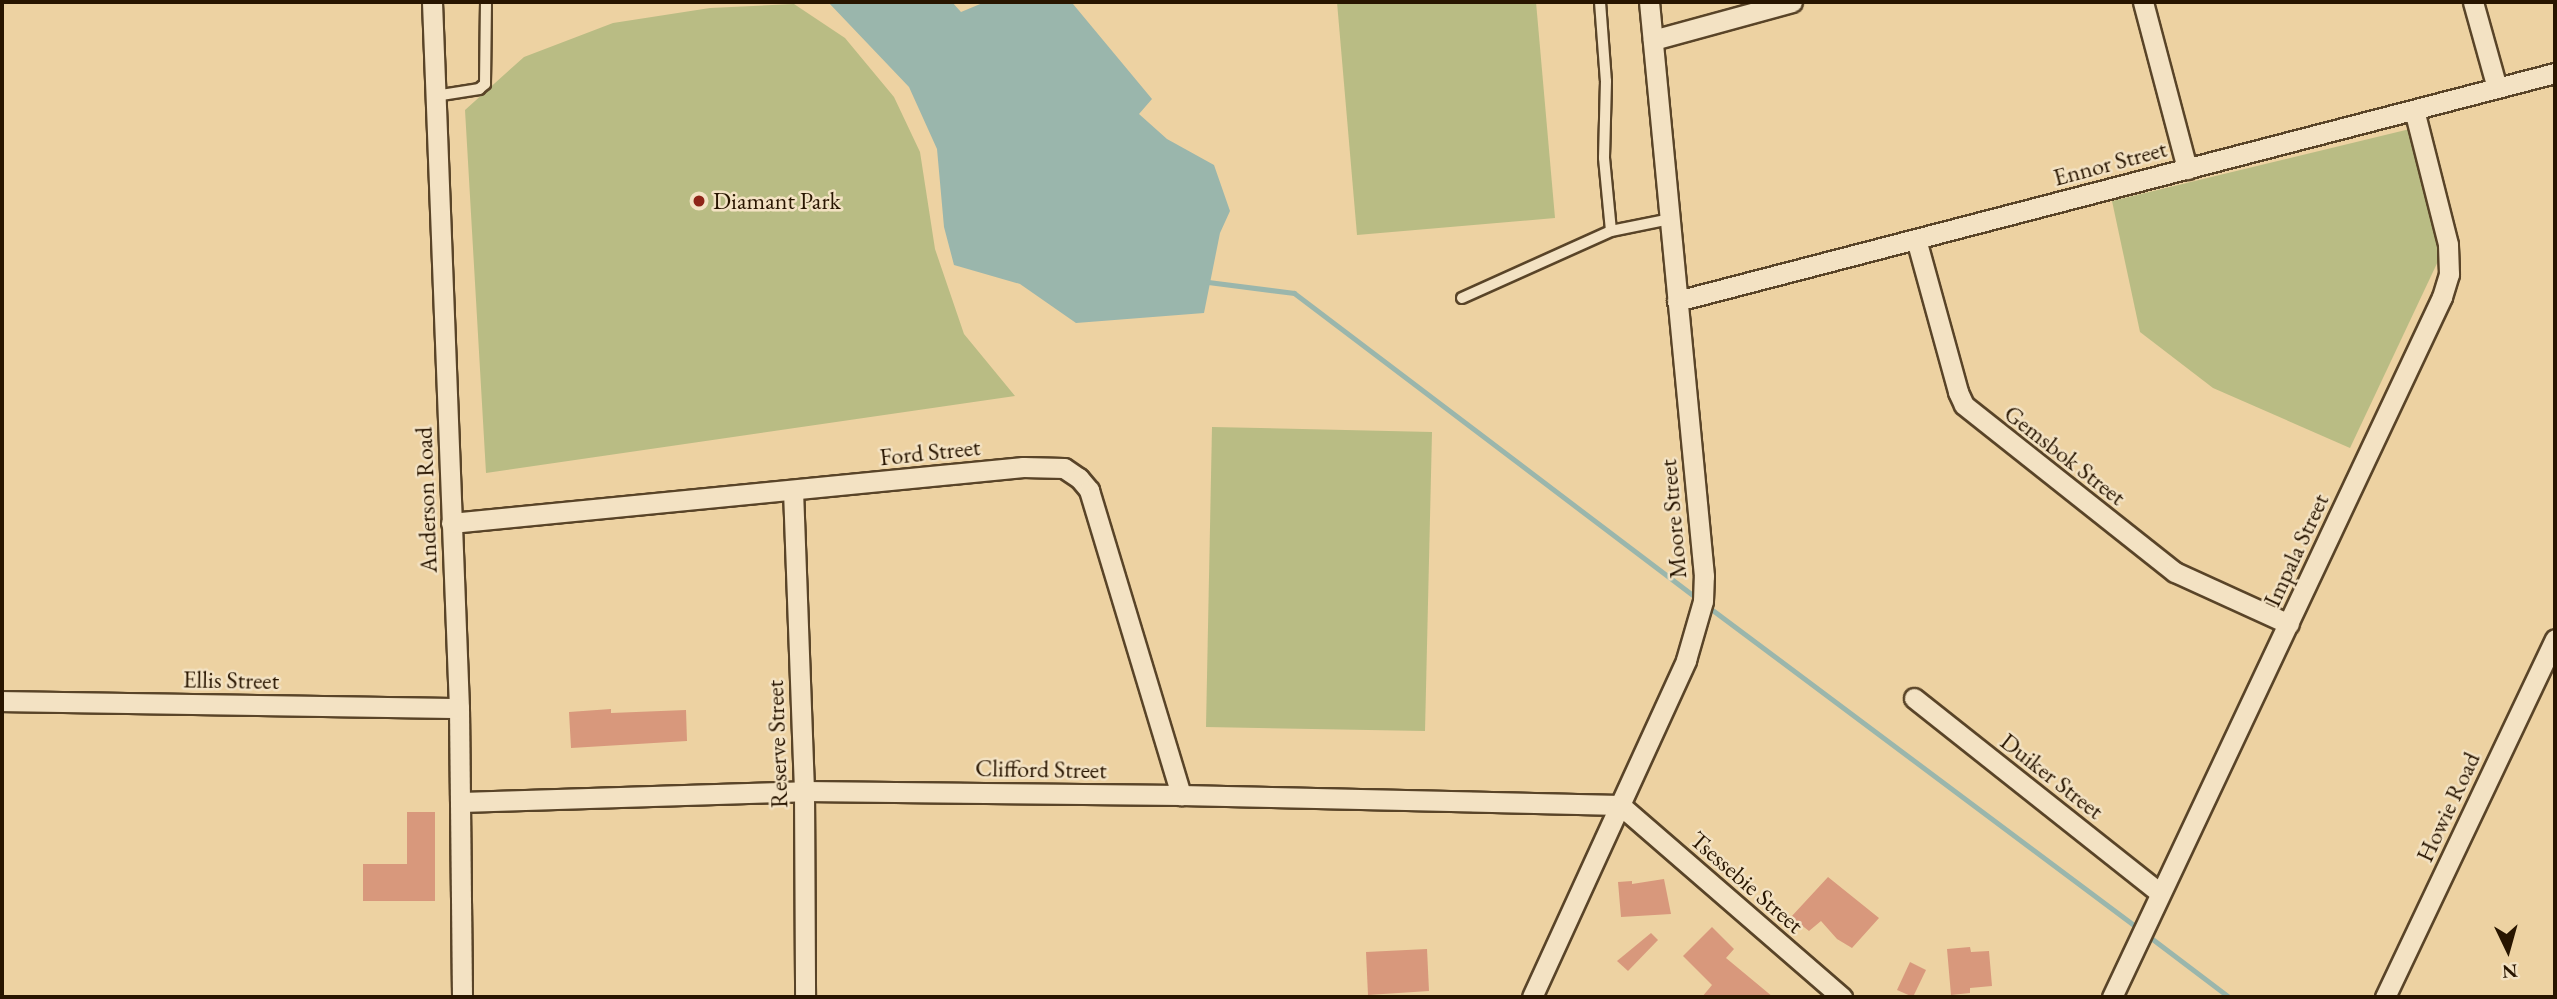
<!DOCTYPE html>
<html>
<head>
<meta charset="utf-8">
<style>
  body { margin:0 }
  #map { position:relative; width:2557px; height:999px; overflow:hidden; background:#edd2a2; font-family:"EB Garamond",serif }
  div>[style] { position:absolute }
  .green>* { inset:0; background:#b9bc84 }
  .water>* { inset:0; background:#9ab6ac }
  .stream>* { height:5px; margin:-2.5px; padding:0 2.5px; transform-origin:2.5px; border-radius:2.5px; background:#9ab6ac }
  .building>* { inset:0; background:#d8987c }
  .roads { filter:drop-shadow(2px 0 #594428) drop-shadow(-2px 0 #594428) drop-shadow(0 2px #594428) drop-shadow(0 -2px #594428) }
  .lane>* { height:10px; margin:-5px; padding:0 5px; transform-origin:5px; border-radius:5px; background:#f3e2c3 }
  .street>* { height:19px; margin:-9.5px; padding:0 9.5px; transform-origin:9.5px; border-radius:9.5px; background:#f3e2c3 }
  .dots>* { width:19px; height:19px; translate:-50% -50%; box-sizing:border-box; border:4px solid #f3e2c3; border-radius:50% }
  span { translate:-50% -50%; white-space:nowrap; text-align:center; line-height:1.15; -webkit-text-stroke:5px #f3e2c3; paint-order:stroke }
  .street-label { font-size:24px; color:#281500 }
  .poi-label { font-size:24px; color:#281500 }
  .left { translate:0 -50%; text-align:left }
  .frame { position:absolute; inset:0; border:4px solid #281500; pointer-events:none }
  .north { position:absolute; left:2473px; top:915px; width:70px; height:70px; -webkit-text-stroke:5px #f3e2c3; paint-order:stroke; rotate:175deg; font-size:19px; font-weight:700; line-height:28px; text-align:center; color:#281500 }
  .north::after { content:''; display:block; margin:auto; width:24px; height:32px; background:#281500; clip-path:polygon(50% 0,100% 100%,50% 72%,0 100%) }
</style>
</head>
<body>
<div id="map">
  <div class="green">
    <div style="clip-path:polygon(1337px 2px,1536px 2px,1555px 218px,1357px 235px)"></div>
    <div style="clip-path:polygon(794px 4px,845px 38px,894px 97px,920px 152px,935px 249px,964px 334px,1015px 396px,486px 473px,465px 110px,524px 57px,613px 23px,710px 8px)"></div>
    <div style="clip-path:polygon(2414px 128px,2440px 257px,2350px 448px,2213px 388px,2140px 332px,2112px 201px)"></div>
    <div style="clip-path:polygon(1212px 427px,1432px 432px,1425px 731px,1206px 727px)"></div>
  </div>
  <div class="water">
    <div style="clip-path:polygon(828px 2px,952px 2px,961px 12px,985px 2px,1073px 4px,1152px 99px,1139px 114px,1167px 139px,1214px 165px,1230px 211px,1220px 233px,1204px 313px,1076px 323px,1020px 284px,954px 265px,944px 227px,937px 149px,909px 87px)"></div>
  </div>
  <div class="stream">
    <div style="left:1208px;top:282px;width:87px;rotate:7.3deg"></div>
    <div style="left:1294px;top:293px;width:508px;rotate:37.16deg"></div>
    <div style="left:1707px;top:606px;width:539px;rotate:36.78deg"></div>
    <div style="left:2147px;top:935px;width:103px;rotate:37.1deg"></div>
  </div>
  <div class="building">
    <div style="clip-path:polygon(611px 709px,611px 713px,686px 710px,687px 741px,571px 748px,569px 712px)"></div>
    <div style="clip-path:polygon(407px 812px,435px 812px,435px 901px,363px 901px,363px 864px,407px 864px)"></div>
    <div style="clip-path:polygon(1828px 877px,1879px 918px,1852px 948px,1837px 939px,1821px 921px,1809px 931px,1791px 917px)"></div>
    <div style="clip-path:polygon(1664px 879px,1671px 914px,1621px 917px,1618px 882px,1632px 881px,1632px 884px)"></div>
    <div style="clip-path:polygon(1712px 927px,1734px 949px,1726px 958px,1773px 997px,1702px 997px,1712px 985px,1683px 956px)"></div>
    <div style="clip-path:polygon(1651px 933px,1658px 940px,1628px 971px,1617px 961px)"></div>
    <div style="clip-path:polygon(1970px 947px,1971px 952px,1989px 951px,1992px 986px,1970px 988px,1970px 993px,1951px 995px,1947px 949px)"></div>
    <div style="clip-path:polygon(1427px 949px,1429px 991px,1368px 995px,1366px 952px)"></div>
    <div style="clip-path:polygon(1910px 962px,1926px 970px,1913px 997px,1897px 990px)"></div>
  </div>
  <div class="roads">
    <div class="lane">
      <div style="left:1600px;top:2px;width:79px;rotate:85.7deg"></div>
      <div style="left:1606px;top:81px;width:77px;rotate:91.5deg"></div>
      <div style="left:1604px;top:158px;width:73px;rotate:84.5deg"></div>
      <div style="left:435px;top:96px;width:45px;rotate:-9deg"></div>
      <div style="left:479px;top:89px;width:8px;rotate:-40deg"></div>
      <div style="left:485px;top:84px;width:82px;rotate:-89.3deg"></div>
      <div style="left:1462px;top:298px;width:163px;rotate:-24.2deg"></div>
      <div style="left:1611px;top:231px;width:60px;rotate:-11.5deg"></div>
    </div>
    <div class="street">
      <div style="left:432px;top:2px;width:707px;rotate:87.81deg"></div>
      <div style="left:459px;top:708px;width:289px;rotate:89.4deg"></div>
      <div style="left:2143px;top:2px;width:173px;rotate:75.2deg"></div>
      <div style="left:2473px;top:2px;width:89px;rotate:74.4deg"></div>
      <div style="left:1653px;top:40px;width:144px;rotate:-15.3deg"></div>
      <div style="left:1916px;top:239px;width:159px;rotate:74.6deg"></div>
      <div style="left:1958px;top:392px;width:14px;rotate:65deg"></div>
      <div style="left:1964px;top:405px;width:269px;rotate:38.4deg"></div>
      <div style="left:2175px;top:572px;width:125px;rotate:24.5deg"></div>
      <div style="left:1677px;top:301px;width:907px;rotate:-14.56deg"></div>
      <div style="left:793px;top:490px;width:301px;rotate:87.9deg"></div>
      <div style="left:804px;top:791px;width:206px;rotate:89.7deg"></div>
      <div style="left:451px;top:523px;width:575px;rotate:-5.59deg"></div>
      <div style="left:1023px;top:467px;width:41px;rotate:1.4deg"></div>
      <div style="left:1064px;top:468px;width:18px;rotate:34deg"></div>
      <div style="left:1079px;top:478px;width:16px;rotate:50deg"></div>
      <div style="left:1089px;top:490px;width:319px;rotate:73.2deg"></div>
      <div style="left:1914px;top:698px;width:313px;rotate:38.4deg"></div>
      <div style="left:2px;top:701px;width:457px;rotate:0.9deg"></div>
      <div style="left:461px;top:802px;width:343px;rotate:-1.8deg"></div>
      <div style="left:804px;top:791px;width:377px;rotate:0.6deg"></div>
      <div style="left:1181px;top:795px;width:439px;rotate:1.3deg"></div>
      <div style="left:1620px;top:805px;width:294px;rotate:40.9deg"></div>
      <div style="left:1532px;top:997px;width:371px;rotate:-65.4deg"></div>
      <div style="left:1686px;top:660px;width:61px;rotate:-73.9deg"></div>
      <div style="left:1703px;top:601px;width:25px;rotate:-88deg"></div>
      <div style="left:1704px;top:576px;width:577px;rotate:-95.47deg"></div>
      <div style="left:2112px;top:997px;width:774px;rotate:-64.76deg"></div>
      <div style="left:2442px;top:297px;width:24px;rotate:-73deg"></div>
      <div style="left:2449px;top:274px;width:30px;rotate:-92deg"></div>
      <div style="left:2448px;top:244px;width:138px;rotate:-104.2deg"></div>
      <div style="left:2385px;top:997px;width:396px;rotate:-64.6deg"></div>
    </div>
  </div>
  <div class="dots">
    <div style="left:699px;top:201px;background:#8f2418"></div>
  </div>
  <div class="street-label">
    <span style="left:2110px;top:163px;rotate:-15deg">Ennor Street</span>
    <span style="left:930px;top:452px;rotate:-6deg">Ford Street</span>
    <span style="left:2065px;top:455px;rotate:38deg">Gemsbok Street</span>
    <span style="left:426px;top:500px;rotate:-92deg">Anderson Road</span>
    <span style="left:1673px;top:519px;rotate:-95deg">Moore Street</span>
    <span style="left:2296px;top:550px;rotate:-65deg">Impala Street</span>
    <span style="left:231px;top:680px;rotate:1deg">Ellis Street</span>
    <span style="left:777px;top:744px;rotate:-92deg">Reserve Street</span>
    <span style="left:1041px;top:769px;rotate:1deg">Clifford Street</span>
    <span style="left:2052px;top:776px;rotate:38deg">Duiker Street</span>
    <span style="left:2448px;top:807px;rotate:-65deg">Howie Road</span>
    <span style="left:1747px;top:882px;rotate:41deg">Tsessebie Street</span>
  </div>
  <div class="poi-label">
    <span class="left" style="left:713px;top:201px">Diamant Park</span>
  </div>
  <div class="frame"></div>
  <div class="north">N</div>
</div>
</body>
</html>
